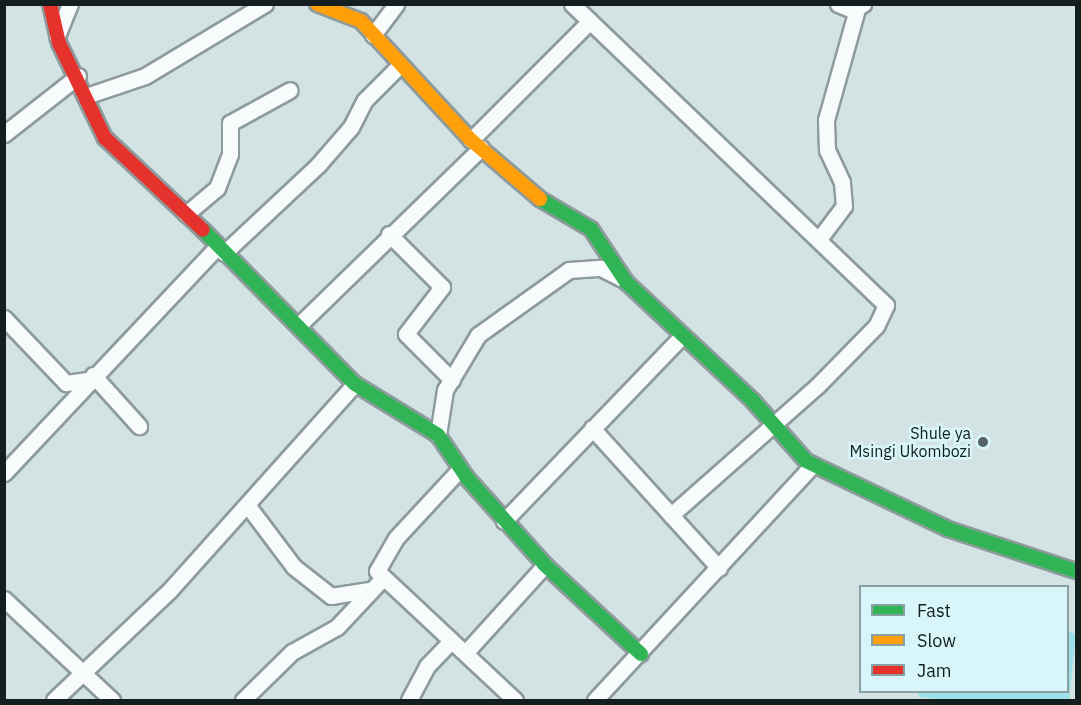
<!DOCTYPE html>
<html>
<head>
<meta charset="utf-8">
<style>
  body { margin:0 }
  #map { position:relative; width:1081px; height:705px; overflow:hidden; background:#d3e3e4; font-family:"IBM Plex Sans",sans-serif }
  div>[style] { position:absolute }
  .green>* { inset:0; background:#9be2e8 }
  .roads { filter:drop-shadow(2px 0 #8e9b9c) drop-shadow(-2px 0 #8e9b9c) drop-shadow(0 2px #8e9b9c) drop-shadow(0 -2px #8e9b9c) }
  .street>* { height:15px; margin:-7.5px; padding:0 7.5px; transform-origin:7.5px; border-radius:7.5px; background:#f8fbfb }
  .fast>* { height:14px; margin:-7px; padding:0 7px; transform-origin:7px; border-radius:7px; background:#30b455 }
  .slow>* { height:14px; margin:-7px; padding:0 7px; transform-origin:7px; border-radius:7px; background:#ff9f0a }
  .jam>* { height:14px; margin:-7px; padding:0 7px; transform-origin:7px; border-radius:7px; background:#e5322d }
  .dots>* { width:16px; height:16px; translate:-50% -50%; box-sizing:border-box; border:3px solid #d8f6f9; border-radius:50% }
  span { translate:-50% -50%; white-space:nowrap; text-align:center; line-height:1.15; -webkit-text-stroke:5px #d8f6f9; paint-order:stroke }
  .poi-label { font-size:16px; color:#131e1f }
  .right { translate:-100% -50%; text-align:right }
  .frame { position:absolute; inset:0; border:6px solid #131e1f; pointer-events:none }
  .legend { position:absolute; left:859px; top:585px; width:210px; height:108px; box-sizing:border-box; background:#d8f6f9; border:2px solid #89a0a2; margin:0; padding:8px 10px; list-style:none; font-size:18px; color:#131e1f }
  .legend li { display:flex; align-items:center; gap:12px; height:30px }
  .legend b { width:30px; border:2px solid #89a0a2 }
</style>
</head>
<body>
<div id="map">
  <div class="green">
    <div style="clip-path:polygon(1068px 631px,1076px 634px,1069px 700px,948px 700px,920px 697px,917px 692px,1068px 692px)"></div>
  </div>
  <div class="roads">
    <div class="street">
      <div style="left:572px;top:4px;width:435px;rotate:43.8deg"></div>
      <div style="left:886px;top:305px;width:23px;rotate:115deg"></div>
      <div style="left:876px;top:326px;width:84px;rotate:134.5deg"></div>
      <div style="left:817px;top:386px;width:195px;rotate:138.5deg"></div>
      <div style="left:838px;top:4px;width:16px;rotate:22deg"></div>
      <div style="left:853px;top:10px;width:12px;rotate:-31deg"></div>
      <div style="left:373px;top:35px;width:39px;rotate:-53deg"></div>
      <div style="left:57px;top:36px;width:35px;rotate:-68deg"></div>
      <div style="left:86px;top:96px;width:62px;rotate:-18.7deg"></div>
      <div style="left:145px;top:76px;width:140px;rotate:-31deg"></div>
      <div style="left:4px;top:134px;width:94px;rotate:-38.1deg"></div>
      <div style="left:471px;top:140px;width:168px;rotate:-45deg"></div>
      <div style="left:186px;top:214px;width:40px;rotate:-40deg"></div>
      <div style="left:217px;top:188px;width:36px;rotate:-69deg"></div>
      <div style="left:230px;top:154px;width:31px;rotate:-90deg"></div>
      <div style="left:230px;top:123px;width:68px;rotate:-28.8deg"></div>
      <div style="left:389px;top:234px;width:75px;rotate:45deg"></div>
      <div style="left:442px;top:287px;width:59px;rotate:127.5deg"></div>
      <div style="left:406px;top:334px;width:65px;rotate:45deg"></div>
      <div style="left:819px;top:239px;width:41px;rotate:-52.9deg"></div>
      <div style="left:844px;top:206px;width:24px;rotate:-95deg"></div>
      <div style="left:842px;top:182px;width:35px;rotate:-115deg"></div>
      <div style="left:827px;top:150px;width:30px;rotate:-92deg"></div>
      <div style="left:826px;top:120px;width:115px;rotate:-74.4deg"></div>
      <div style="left:224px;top:253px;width:129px;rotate:-43.1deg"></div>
      <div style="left:318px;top:165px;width:50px;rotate:-49deg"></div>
      <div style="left:351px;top:127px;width:30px;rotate:-63deg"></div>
      <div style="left:365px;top:100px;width:47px;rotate:-45deg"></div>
      <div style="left:4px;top:318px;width:90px;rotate:46.4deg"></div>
      <div style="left:66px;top:383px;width:22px;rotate:-8deg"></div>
      <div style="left:299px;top:325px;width:254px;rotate:-44.2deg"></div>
      <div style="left:93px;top:375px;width:69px;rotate:48deg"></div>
      <div style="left:592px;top:428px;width:189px;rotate:47.8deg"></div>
      <div style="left:438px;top:435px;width:46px;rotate:-81.2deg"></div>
      <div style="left:445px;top:390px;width:64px;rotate:-59deg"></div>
      <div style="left:478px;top:335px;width:112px;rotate:-35.5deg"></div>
      <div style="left:569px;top:270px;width:32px;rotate:-4deg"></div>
      <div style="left:601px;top:268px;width:22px;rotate:27deg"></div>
      <div style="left:460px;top:469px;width:94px;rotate:132.8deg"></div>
      <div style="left:396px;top:538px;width:38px;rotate:120deg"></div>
      <div style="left:377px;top:571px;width:189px;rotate:43.1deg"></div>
      <div style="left:4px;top:473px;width:311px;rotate:-46.7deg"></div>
      <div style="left:248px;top:506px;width:76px;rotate:53deg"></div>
      <div style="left:294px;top:567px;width:47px;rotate:38.1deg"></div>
      <div style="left:331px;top:596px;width:37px;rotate:-9deg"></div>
      <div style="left:504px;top:521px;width:257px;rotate:-46.1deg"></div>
      <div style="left:4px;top:599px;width:148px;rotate:43.1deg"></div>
      <div style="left:467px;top:651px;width:116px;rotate:-47.8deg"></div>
      <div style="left:54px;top:700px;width:158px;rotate:-43.5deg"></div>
      <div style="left:169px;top:591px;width:278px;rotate:-48.1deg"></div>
      <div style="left:243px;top:700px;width:69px;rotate:-44.4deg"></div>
      <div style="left:292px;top:652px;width:51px;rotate:-29.1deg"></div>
      <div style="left:337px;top:627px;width:66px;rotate:-46.8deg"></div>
      <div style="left:409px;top:700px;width:38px;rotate:-62deg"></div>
      <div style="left:427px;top:666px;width:35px;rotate:-46deg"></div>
      <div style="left:595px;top:700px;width:319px;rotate:-47.2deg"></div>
    </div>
    <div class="fast">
      <div style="left:540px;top:199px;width:59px;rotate:30.5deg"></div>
      <div style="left:591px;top:229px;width:64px;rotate:56.6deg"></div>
      <div style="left:626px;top:282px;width:174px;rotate:43.1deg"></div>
      <div style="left:753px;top:401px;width:80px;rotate:48.5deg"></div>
      <div style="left:806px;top:461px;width:157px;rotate:25.6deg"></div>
      <div style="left:948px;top:529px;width:135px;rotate:18.2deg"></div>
      <div style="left:203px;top:230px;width:216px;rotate:45.4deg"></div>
      <div style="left:355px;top:384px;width:97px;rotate:31.6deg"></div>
      <div style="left:438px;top:435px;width:52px;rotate:56deg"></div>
      <div style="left:467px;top:478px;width:117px;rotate:48.1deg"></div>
      <div style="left:545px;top:565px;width:131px;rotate:42.8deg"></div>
    </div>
    <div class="slow">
      <div style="left:317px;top:4px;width:47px;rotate:21.1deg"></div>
      <div style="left:361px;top:21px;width:162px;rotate:47.3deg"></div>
      <div style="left:471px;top:140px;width:91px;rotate:40.5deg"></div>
    </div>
    <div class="jam">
      <div style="left:50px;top:4px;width:40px;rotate:77deg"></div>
      <div style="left:59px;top:43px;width:106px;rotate:64.2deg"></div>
      <div style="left:105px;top:138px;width:134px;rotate:43.2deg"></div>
    </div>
  </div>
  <div class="dots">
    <div style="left:983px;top:442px;background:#566364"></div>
  </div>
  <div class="poi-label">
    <span class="right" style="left:971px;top:442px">Shule ya<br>Msingi Ukombozi</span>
  </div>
  <div class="frame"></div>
  <ul class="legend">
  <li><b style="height:8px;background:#30b455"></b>Fast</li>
  <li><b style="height:8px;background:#ff9f0a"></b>Slow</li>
  <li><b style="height:8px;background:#e5322d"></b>Jam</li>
  </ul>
</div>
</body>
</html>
